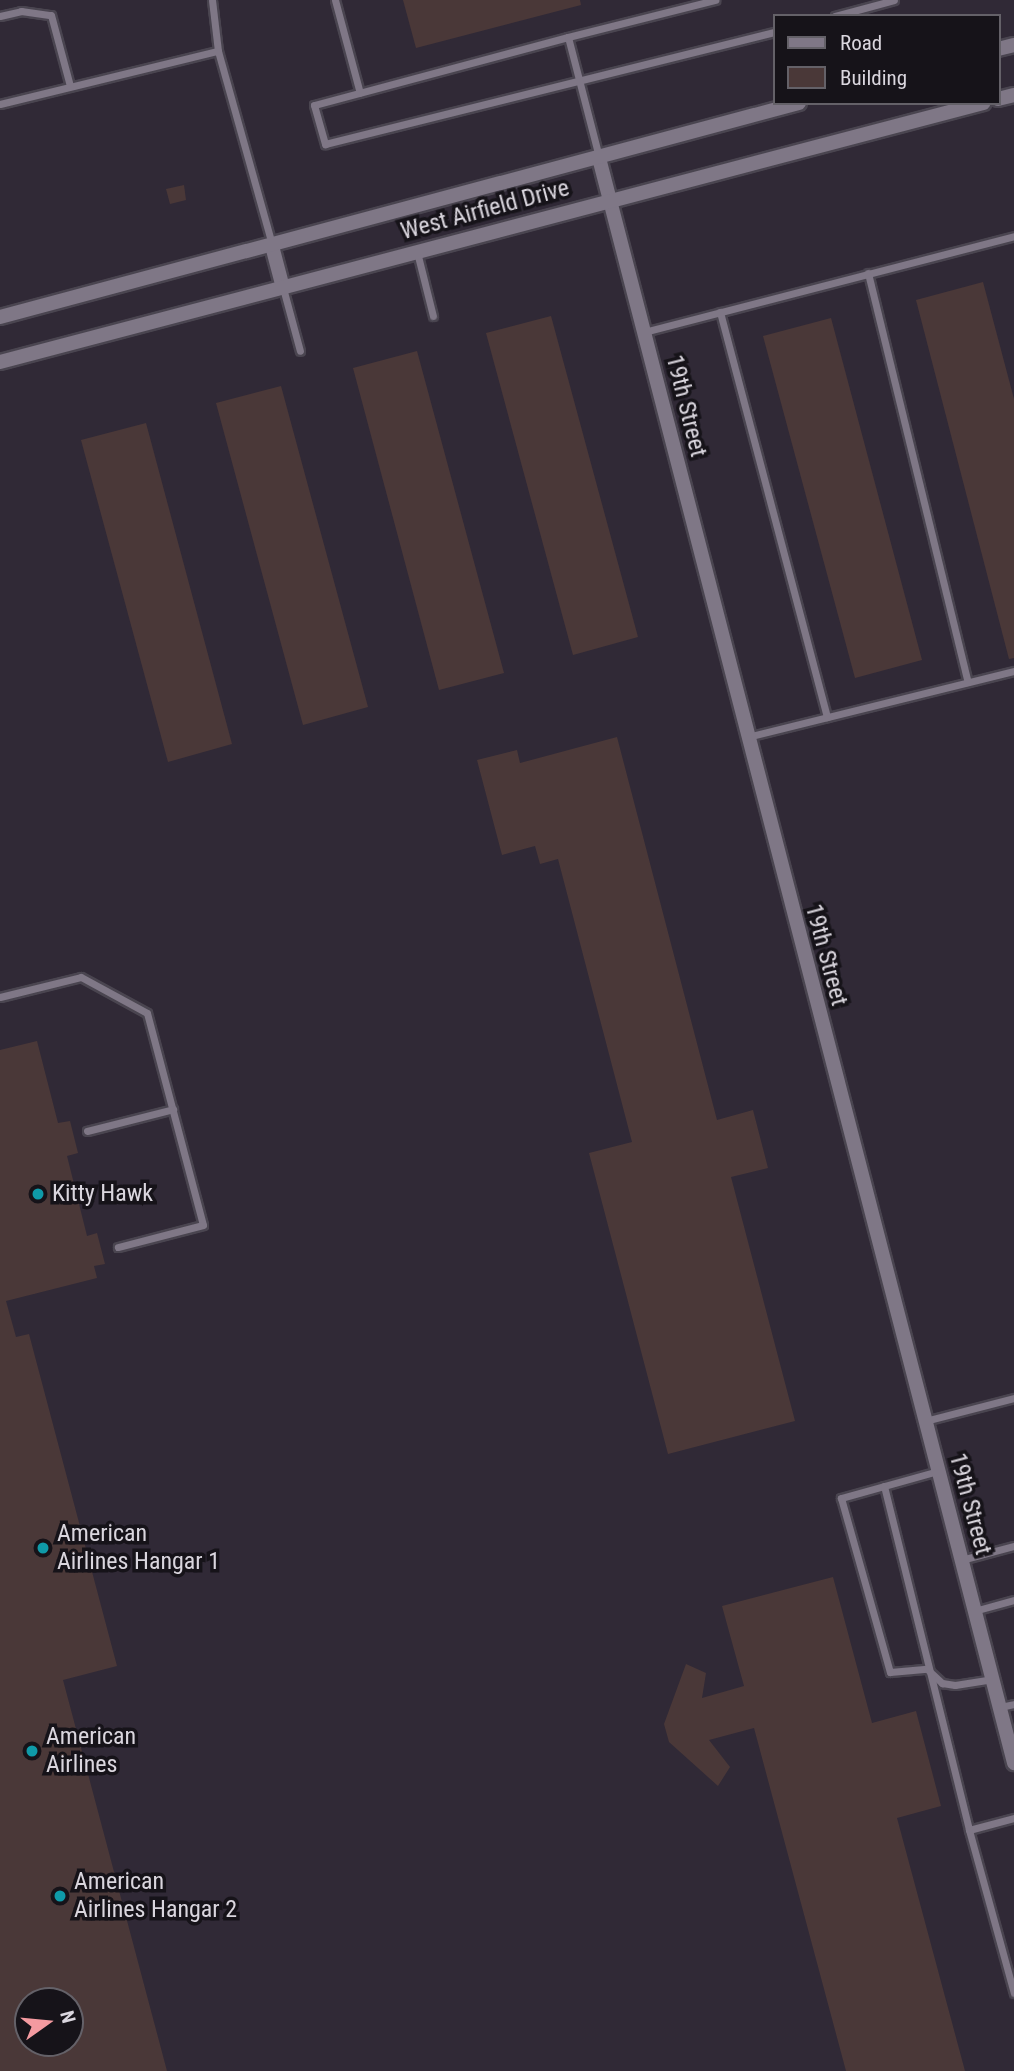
<!DOCTYPE html>
<html>
<head>
<meta charset="utf-8">
<style>
  body { margin:0 }
  #map { position:relative; width:1014px; height:2071px; overflow:hidden; background:#302936; font-family:"Roboto Condensed",sans-serif }
  div>[style] { position:absolute }
  .building>* { inset:0; background:#4a3838 }
  .roads { filter:drop-shadow(2px 0 #4a4550) drop-shadow(-2px 0 #4a4550) drop-shadow(0 2px #4a4550) drop-shadow(0 -2px #4a4550) }
  .service>* { height:7px; margin:-3.5px; padding:0 3.5px; transform-origin:3.5px; border-radius:3.5px; background:#7f7786 }
  .minor>* { height:14px; margin:-7px; padding:0 7px; transform-origin:7px; border-radius:7px; background:#7f7786 }
  .tertiary>* { height:14px; margin:-7px; padding:0 7px; transform-origin:7px; border-radius:7px; background:#7f7786 }
  .dots>* { width:19px; height:19px; translate:-50% -50%; box-sizing:border-box; border:4px solid #161319; border-radius:50% }
  span { translate:-50% -50%; white-space:nowrap; text-align:center; line-height:1.15; -webkit-text-stroke:7px #161319; paint-order:stroke }
  .street-label { font-size:24px; color:#dad6de }
  .poi-label { font-size:24px; color:#dad6de }
  .left { translate:0 -50%; text-align:left }
  .legend { position:absolute; left:773px; top:14px; width:228px; height:91px; box-sizing:border-box; background:#161319; border:2px solid #646168; margin:0; padding:9px 12px; list-style:none; font-size:21px; color:#dad6de }
  .legend li { display:flex; align-items:center; gap:14px; height:35px }
  .legend b { width:35px; border:2px solid #646168 }
  .north { position:absolute; left:14px; top:1987px; width:70px; height:70px; box-sizing:border-box; background:#161319; border:2px solid #646168; border-radius:50%; rotate:75deg; font-size:19px; font-weight:700; line-height:28px; text-align:center; color:#dad6de }
  .north::after { content:''; display:block; margin:auto; width:24px; height:32px; background:#f49aa0; clip-path:polygon(50% 0,100% 100%,50% 72%,0 100%) }
</style>
</head>
<body>
<div id="map">
  <div class="building">
    <div style="clip-path:polygon(403px 0,580px 0,581px 5px,416px 48px)"></div>
    <div style="clip-path:polygon(184px 185px,186px 200px,170px 204px,166px 189px)"></div>
    <div style="clip-path:polygon(983px 282px,1014px 399px,1014px 658px,1009px 659px,916px 300px)"></div>
    <div style="clip-path:polygon(551px 316px,638px 637px,573px 655px,486px 333px)"></div>
    <div style="clip-path:polygon(831px 318px,922px 660px,855px 678px,763px 336px)"></div>
    <div style="clip-path:polygon(417px 351px,504px 673px,439px 690px,353px 368px)"></div>
    <div style="clip-path:polygon(281px 386px,368px 707px,303px 725px,216px 403px)"></div>
    <div style="clip-path:polygon(146px 423px,232px 744px,168px 762px,81px 440px)"></div>
    <div style="clip-path:polygon(617px 737px,717px 1120px,753px 1110px,768px 1168px,731px 1177px,795px 1421px,668px 1454px,589px 1153px,632px 1142px,558px 859px,540px 864px,535px 846px,502px 855px,477px 760px,517px 750px,520px 763px)"></div>
    <div style="clip-path:polygon(evenodd,37px 1041px,58px 1123px,70px 1121px,78px 1153px,67px 1156px,87px 1236px,97px 1233px,105px 1264px,94px 1266px,97px 1278px,6px 1301px,16px 1337px,29px 1334px,117px 1666px,63px 1680px,167px 2071px,0 2071px,0 1050px,37px 1041px,28px 2001px,70px 2001px,70px 2043px,28px 2043px,28px 2001px)"></div>
    <div style="clip-path:polygon(833px 1577px,872px 1723px,916px 1711px,941px 1806px,897px 1818px,965px 2071px,846px 2071px,754px 1728px,709px 1740px,730px 1767px,718px 1786px,669px 1742px,664px 1724px,686px 1664px,706px 1673px,702px 1698px,744px 1686px,722px 1606px)"></div>
  </div>
  <div class="roads">
    <div class="service">
      <div style="left:212px;top:0;width:51px;rotate:83.3deg"></div>
      <div style="left:335px;top:0;width:96px;rotate:75deg"></div>
      <div style="left:0;top:16px;width:22px;rotate:-13deg"></div>
      <div style="left:21px;top:11px;width:30px;rotate:8deg"></div>
      <div style="left:51px;top:15px;width:73px;rotate:75deg"></div>
      <div style="left:835px;top:16px;width:61px;rotate:-15.2deg"></div>
      <div style="left:568px;top:37px;width:263px;rotate:165deg"></div>
      <div style="left:314px;top:105px;width:41px;rotate:74.2deg"></div>
      <div style="left:325px;top:144px;width:463px;rotate:-14deg"></div>
      <div style="left:0;top:104px;width:224px;rotate:-13.7deg"></div>
      <div style="left:218px;top:51px;width:201px;rotate:74.4deg"></div>
      <div style="left:599px;top:157px;width:124px;rotate:-104.5deg"></div>
      <div style="left:568px;top:37px;width:152px;rotate:-14.1deg"></div>
      <div style="left:417px;top:252px;width:66px;rotate:76deg"></div>
      <div style="left:868px;top:273px;width:421px;rotate:76.3deg"></div>
      <div style="left:283px;top:288px;width:65px;rotate:74.9deg"></div>
      <div style="left:720px;top:312px;width:419px;rotate:75.2deg"></div>
      <div style="left:644px;top:332px;width:382px;rotate:-14.5deg"></div>
      <div style="left:747px;top:737px;width:275px;rotate:-13.9deg"></div>
      <div style="left:0;top:997px;width:83px;rotate:-13.9deg"></div>
      <div style="left:81px;top:977px;width:75px;rotate:28.6deg"></div>
      <div style="left:147px;top:1013px;width:219px;rotate:75.2deg"></div>
      <div style="left:203px;top:1225px;width:88px;rotate:165.5deg"></div>
      <div style="left:87px;top:1131px;width:89px;rotate:-14.3deg"></div>
      <div style="left:925px;top:1421px;width:92px;rotate:-14.5deg"></div>
      <div style="left:938px;top:1471px;width:101px;rotate:164.4deg"></div>
      <div style="left:841px;top:1498px;width:181px;rotate:74.3deg"></div>
      <div style="left:890px;top:1672px;width:37px;rotate:-5deg"></div>
      <div style="left:927px;top:1669px;width:21px;rotate:43deg"></div>
      <div style="left:942px;top:1683px;width:13px;rotate:9deg"></div>
      <div style="left:955px;top:1685px;width:37px;rotate:-9deg"></div>
      <div style="left:884px;top:1486px;width:354px;rotate:76.1deg"></div>
      <div style="left:969px;top:1830px;width:47px;rotate:-14.9deg"></div>
      <div style="left:961px;top:1560px;width:55px;rotate:-14.8deg"></div>
      <div style="left:974px;top:1611px;width:41px;rotate:-15.4deg"></div>
      <div style="left:1000px;top:1707px;width:14px;rotate:-12deg"></div>
      <div style="left:969px;top:1830px;width:169px;rotate:74.6deg"></div>
    </div>
    <div class="minor">
      <div style="left:599px;top:158px;width:1658px;rotate:75.5deg"></div>
    </div>
    <div class="tertiary">
      <div style="left:998px;top:49px;width:16px;rotate:-14deg"></div>
      <div style="left:998px;top:99px;width:16px;rotate:-14deg"></div>
      <div style="left:272px;top:246px;width:43px;rotate:75.3deg"></div>
      <div style="left:0;top:317px;width:827px;rotate:-14.99deg"></div>
      <div style="left:0;top:362px;width:1017px;rotate:-14.76deg"></div>
    </div>
  </div>
  <div class="dots">
    <div style="left:38px;top:1194px;background:#0f9aa8"></div>
    <div style="left:43px;top:1548px;background:#0f9aa8"></div>
    <div style="left:32px;top:1751px;background:#0f9aa8"></div>
    <div style="left:60px;top:1896px;background:#0f9aa8"></div>
  </div>
  <div class="street-label">
    <span style="left:485px;top:210px;rotate:-15deg">West Airfield Drive</span>
    <span style="left:686px;top:406px;rotate:76deg">19th Street</span>
    <span style="left:826px;top:955px;rotate:75deg">19th Street</span>
    <span style="left:970px;top:1504px;rotate:75deg">19th Street</span>
  </div>
  <div class="poi-label">
    <span class="left" style="left:52px;top:1194px">Kitty Hawk</span>
    <span class="left" style="left:57px;top:1548px">American<br>Airlines Hangar 1</span>
    <span class="left" style="left:46px;top:1751px">American<br>Airlines</span>
    <span class="left" style="left:74px;top:1896px">American<br>Airlines Hangar 2</span>
  </div>
  <ul class="legend">
  <li><b style="height:9px;background:#7f7786"></b>Road</li>
  <li><b style="height:19px;background:#4a3838"></b>Building</li>
  </ul>
  <div class="north">N</div>
</div>
</body>
</html>
